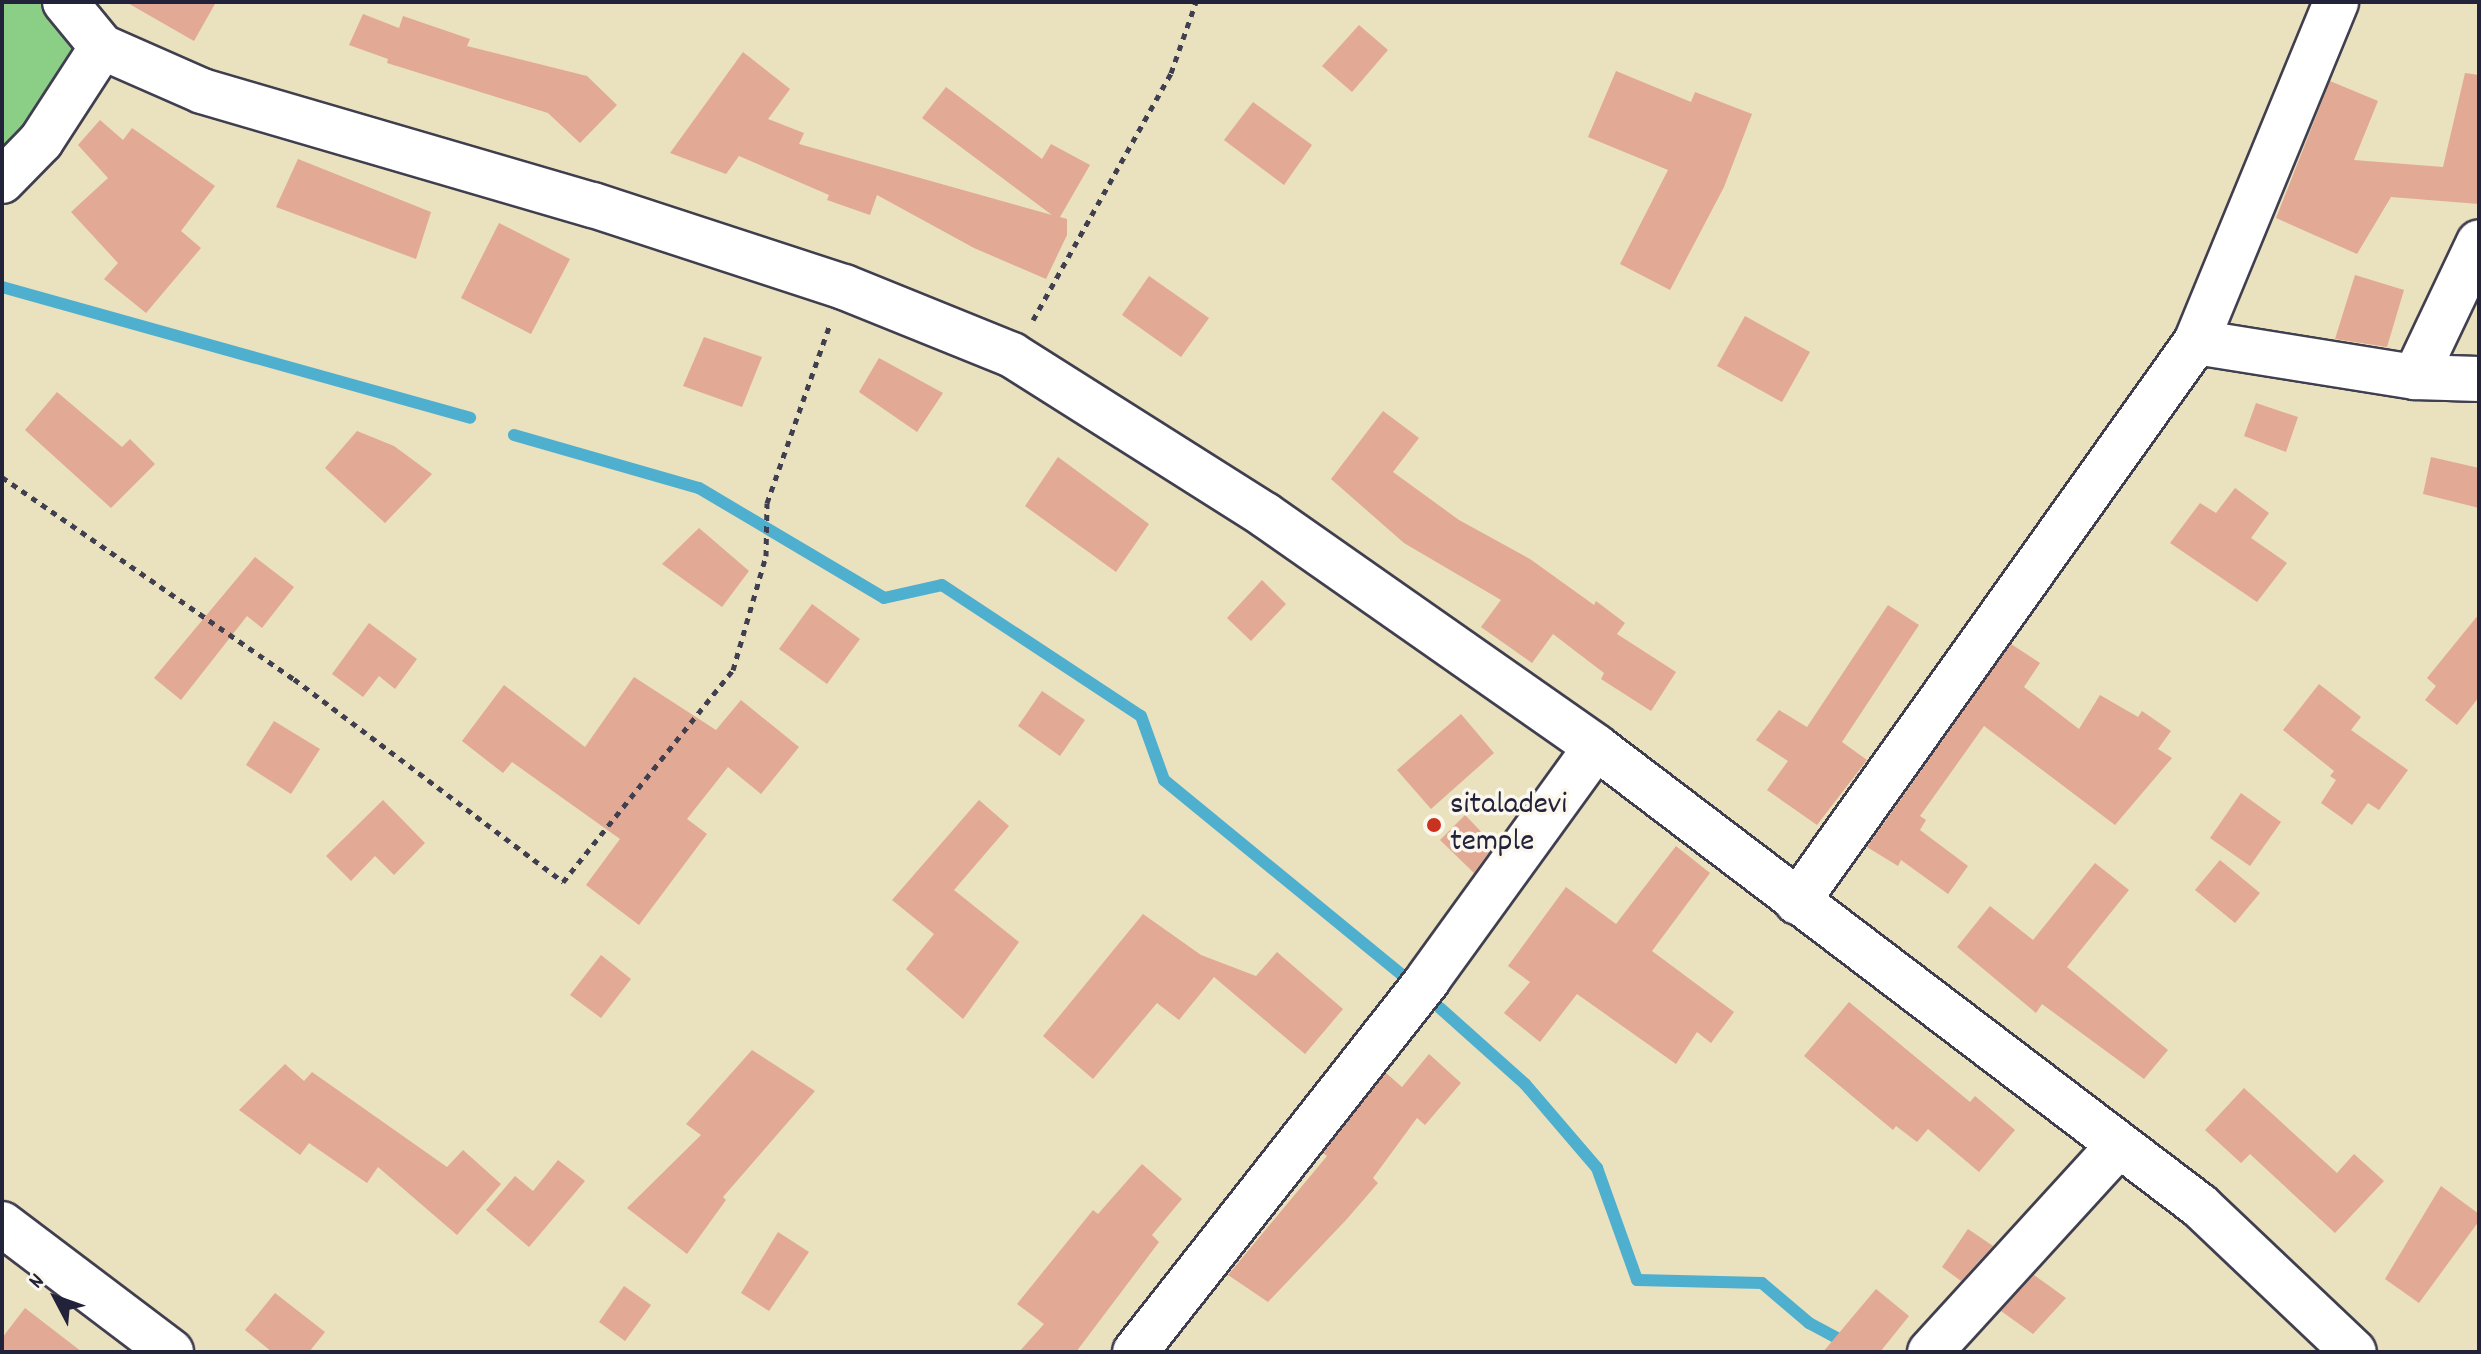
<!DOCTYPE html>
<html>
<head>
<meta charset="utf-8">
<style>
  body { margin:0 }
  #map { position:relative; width:2481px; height:1354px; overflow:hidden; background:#eae1be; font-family:Dekko,sans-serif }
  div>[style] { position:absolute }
  .green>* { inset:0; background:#8bce86 }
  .stream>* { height:12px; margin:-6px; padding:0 6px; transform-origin:6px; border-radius:6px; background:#4fafce }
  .building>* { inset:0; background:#e2a994 }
  .path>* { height:5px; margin-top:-2.5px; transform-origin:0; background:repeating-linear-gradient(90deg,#403f4f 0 6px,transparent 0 12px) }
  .roads { filter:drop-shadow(2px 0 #403f4f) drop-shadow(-2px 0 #403f4f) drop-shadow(0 2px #403f4f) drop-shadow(0 -2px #403f4f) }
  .minor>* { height:44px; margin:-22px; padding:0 22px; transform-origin:22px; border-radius:22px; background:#fff }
  .tertiary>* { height:44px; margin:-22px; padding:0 22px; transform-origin:22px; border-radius:22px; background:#fff }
  .dots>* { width:22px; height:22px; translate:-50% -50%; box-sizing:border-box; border:4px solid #fbf7ec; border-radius:50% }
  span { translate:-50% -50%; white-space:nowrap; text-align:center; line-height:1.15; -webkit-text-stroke:7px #fbf7ec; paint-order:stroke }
  .poi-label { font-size:32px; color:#22223b }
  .left { translate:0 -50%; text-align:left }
  .frame { position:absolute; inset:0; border:4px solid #22223b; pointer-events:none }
  .north { position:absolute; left:16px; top:1258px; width:80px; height:80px; -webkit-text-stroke:6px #fbf7ec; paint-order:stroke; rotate:311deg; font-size:22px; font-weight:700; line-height:32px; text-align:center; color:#22223b }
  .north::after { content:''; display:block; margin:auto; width:28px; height:36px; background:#22223b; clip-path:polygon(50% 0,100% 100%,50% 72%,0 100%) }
</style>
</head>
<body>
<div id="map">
  <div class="green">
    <div style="clip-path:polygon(2px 2px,65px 2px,102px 47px,2px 181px)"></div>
  </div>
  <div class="stream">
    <div style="left:2px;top:287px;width:486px;rotate:15.6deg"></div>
    <div style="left:514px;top:435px;width:192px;rotate:16deg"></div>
    <div style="left:699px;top:488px;width:215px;rotate:30.7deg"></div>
    <div style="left:884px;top:598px;width:59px;rotate:-12.6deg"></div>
    <div style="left:942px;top:585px;width:238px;rotate:33.4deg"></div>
    <div style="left:1141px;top:716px;width:68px;rotate:70.2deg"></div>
    <div style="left:1164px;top:780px;width:319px;rotate:39.3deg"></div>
    <div style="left:1440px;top:1008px;width:114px;rotate:41.8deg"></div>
    <div style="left:1525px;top:1084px;width:111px;rotate:49.4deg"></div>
    <div style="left:1597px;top:1168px;width:119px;rotate:70.3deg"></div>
    <div style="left:1637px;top:1280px;width:125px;rotate:1.4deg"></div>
    <div style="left:1762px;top:1283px;width:62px;rotate:40.4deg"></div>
    <div style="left:1809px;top:1323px;width:61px;rotate:28.2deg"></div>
  </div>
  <div class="building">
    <div style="clip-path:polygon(126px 2px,216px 2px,194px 41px)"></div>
    <div style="clip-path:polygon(363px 14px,399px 28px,403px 16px,470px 39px,467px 46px,587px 76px,617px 105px,580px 143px,548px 113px,387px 63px,388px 59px,349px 45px)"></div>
    <div style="clip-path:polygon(1359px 25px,1388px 50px,1352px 92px,1322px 66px)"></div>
    <div style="clip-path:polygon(743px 52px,790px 89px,768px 119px,804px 133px,799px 144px,1052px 215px,922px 118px,946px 87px,1042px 159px,1051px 144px,1090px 165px,1060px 217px,1067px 219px,1067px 235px,1046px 279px,974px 248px,877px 195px,870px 215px,827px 200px,829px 195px,739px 156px,726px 174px,670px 153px)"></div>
    <div style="clip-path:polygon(1616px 71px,1691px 102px,1695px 92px,1752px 114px,1724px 187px,1670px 290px,1620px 264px,1668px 170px,1588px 137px)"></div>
    <div style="clip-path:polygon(2465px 73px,2479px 75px,2479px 204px,2391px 197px,2357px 254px,2276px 218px,2330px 81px,2378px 101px,2354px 160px,2443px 167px)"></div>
    <div style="clip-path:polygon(1253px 102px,1312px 145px,1284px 185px,1224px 140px)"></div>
    <div style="clip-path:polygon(100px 120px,123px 140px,132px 128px,215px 186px,181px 231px,201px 248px,146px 313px,104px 279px,118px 263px,71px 212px,108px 178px,78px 145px)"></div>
    <div style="clip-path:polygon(298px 159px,431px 212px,416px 259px,276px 207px)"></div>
    <div style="clip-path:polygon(499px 223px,570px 259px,531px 334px,461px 298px)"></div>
    <div style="clip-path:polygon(2355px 275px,2404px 290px,2387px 347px,2335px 339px)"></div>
    <div style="clip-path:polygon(1149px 276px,1209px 318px,1181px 357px,1122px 315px)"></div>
    <div style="clip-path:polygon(1745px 316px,1810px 352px,1782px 402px,1717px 366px)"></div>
    <div style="clip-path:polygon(704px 337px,762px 357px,742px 407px,683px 386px)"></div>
    <div style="clip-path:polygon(879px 358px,943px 393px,917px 432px,859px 392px)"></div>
    <div style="clip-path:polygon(57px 392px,122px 447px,130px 439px,155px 464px,111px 508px,25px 430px)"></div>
    <div style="clip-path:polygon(2256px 403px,2298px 417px,2286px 452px,2244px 436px)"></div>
    <div style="clip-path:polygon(1383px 411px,1419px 438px,1393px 472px,1459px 520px,1530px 559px,1594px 605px,1596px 601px,1625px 623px,1617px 634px,1676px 672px,1651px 711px,1601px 679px,1604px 673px,1553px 634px,1532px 663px,1481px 627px,1501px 600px,1404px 543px,1331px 479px)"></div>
    <div style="clip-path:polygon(357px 431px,394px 446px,432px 474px,385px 523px,325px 468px)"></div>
    <div style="clip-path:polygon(1058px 457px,1149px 524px,1116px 572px,1025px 506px)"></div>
    <div style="clip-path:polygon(2431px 457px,2479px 468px,2479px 508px,2423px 494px)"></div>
    <div style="clip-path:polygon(2235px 488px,2269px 513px,2251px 538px,2287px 563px,2257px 602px,2170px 543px,2200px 503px,2216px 513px)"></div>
    <div style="clip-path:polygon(699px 528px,749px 571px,722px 607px,662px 564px)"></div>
    <div style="clip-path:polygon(255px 557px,294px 587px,262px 628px,247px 616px,181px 700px,154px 678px)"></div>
    <div style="clip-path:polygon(1262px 580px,1286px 604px,1251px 641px,1227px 618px)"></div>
    <div style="clip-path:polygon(812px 604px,860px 639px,827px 684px,779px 649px)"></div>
    <div style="clip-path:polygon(1888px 605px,1919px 625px,1842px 742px,1867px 760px,1817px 825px,1767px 790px,1788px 761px,1756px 740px,1779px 710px,1807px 727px)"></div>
    <div style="clip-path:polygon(2479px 614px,2479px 697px,2457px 725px,2425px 700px,2436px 686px,2427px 678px)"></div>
    <div style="clip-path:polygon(369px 623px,417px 659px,395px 689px,379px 676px,363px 697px,332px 674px)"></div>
    <div style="clip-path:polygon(2011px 644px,2040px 663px,2024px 687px,2079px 729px,2100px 695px,2138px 717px,2142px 711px,2171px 731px,2158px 749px,2172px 758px,2115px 825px,1984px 726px,1920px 816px,1926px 820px,1920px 830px,1968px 866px,1948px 894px,1901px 860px,1898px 866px,1867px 847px)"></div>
    <div style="clip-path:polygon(634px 677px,716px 730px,741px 700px,799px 747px,761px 794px,728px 767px,687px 819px,707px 834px,639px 925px,586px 885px,620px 839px,512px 762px,503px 773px,462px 741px,504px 685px,585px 747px)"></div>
    <div style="clip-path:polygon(2319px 684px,2361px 717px,2351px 730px,2408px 770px,2379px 810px,2368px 803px,2352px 825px,2321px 803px,2336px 780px,2330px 776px,2334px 771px,2283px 730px)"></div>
    <div style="clip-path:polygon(1042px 691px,1085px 720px,1060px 756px,1018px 726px)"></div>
    <div style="clip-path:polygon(1461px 714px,1494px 753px,1431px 809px,1397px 770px)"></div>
    <div style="clip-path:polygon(274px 721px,320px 749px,291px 794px,246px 765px)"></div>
    <div style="clip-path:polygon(2241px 793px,2281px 822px,2250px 866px,2210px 838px)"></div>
    <div style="clip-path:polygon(383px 800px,425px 843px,394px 875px,375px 856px,351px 881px,326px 856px)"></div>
    <div style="clip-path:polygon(979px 800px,1009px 826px,954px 890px,1019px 942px,963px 1019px,906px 969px,934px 934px,892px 900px)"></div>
    <div style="clip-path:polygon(1465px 815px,1494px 845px,1474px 873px,1440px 840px)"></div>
    <div style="clip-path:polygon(1676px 846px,1710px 873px,1652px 951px,1734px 1012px,1711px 1043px,1697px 1032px,1676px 1064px,1577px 994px,1540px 1042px,1504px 1013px,1530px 982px,1508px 966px,1566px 887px,1616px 924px)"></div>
    <div style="clip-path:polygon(2220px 860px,2260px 893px,2235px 923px,2195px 890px)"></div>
    <div style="clip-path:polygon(2095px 863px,2129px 890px,2067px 967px,2168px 1050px,2144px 1079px,2042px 1004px,2036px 1013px,1957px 947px,1990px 906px,2033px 940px)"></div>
    <div style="clip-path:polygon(1143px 914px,1201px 955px,1256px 976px,1277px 952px,1343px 1009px,1305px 1054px,1214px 977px,1179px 1020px,1157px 1003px,1093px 1079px,1043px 1036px)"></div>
    <div style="clip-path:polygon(601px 955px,631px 979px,601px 1018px,570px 995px)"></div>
    <div style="clip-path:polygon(1849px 1002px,1970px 1102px,1975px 1096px,2015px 1130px,1979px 1172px,1928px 1129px,1917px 1142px,1896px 1126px,1893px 1130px,1804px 1056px)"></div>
    <div style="clip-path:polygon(752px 1050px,815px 1091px,723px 1197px,726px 1200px,687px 1254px,627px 1208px,701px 1135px,686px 1124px)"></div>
    <div style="clip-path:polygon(1429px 1054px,1461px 1083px,1425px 1125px,1417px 1118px,1373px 1178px,1378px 1183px,1346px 1220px,1268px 1302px,1228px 1275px,1327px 1156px,1323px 1153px,1386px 1073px,1402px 1087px)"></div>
    <div style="clip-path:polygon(285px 1064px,304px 1081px,312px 1072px,447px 1167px,463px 1150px,501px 1184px,457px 1235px,378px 1167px,367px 1183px,309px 1143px,300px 1155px,239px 1110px)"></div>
    <div style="clip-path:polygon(2244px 1088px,2337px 1173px,2354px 1154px,2384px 1181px,2335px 1233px,2250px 1154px,2241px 1163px,2205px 1130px)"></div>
    <div style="clip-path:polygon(558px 1160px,585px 1181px,529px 1247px,486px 1210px,515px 1176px,533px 1191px)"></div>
    <div style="clip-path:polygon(1142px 1164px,1182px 1199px,1152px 1235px,1159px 1242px,1076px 1352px,1019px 1352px,1044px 1324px,1017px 1304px,1093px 1210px,1098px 1214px)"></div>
    <div style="clip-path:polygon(2441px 1186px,2479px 1214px,2479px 1221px,2419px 1303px,2385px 1279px)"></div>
    <div style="clip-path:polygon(1968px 1229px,1993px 1246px,1961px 1281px,1942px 1267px)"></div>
    <div style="clip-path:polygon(778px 1232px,809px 1252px,769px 1311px,741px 1293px)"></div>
    <div style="clip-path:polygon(2034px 1275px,2066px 1298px,2033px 1334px,2001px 1311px)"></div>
    <div style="clip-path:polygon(624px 1286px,651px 1305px,625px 1341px,599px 1322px)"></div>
    <div style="clip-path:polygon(1876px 1289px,1909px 1316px,1880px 1352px,1823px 1352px)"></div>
    <div style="clip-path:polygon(275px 1293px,325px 1332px,309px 1352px,272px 1352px,245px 1330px)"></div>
    <div style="clip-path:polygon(25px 1308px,82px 1352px,2px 1352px,2px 1338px)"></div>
  </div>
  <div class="path">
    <div style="left:1033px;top:320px;width:283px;rotate:-60.8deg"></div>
    <div style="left:1171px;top:73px;width:75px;rotate:-70.6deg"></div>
    <div style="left:2px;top:477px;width:355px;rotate:34.7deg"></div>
    <div style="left:294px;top:679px;width:337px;rotate:37deg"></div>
    <div style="left:563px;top:882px;width:272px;rotate:-51.3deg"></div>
    <div style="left:733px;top:670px;width:119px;rotate:-73.9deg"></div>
    <div style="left:766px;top:556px;width:53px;rotate:-88.9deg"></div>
    <div style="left:767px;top:503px;width:187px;rotate:-70.6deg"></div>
  </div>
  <div class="roads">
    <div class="minor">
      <div style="left:65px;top:2px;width:58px;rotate:50.6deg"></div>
      <div style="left:102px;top:47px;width:109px;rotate:23.7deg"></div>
      <div style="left:202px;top:91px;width:407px;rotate:16.3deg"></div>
      <div style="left:593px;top:205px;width:264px;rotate:18.1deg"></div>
      <div style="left:844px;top:287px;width:181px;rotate:22deg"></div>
      <div style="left:1012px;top:355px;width:299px;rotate:32.3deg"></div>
      <div style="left:1265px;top:515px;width:404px;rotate:35deg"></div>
      <div style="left:1596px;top:747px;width:759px;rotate:37.23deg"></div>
      <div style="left:2200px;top:1206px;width:212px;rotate:43.5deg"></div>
      <div style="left:2196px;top:342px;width:368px;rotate:-67.6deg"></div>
      <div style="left:2415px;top:377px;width:149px;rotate:-64.6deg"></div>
      <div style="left:1797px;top:902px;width:688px;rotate:-54.53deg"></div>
      <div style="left:2196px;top:342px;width:222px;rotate:9.1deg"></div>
      <div style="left:2415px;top:377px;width:64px;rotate:1.8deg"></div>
      <div style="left:2px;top:1224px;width:212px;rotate:37.1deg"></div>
      <div style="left:1135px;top:1352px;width:474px;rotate:-51.8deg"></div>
      <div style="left:1428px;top:979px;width:286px;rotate:-54.1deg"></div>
      <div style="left:1930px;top:1352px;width:280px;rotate:-47.6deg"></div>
    </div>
    <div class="tertiary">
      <div style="left:2px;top:181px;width:56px;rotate:-45.7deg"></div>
      <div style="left:41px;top:141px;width:112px;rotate:-57deg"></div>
    </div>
  </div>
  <div class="dots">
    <div style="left:1434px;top:825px;background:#c8321e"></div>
  </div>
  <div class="poi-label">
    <span class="left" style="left:1450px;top:825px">sitaladevi<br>temple</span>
  </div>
  <div class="frame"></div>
  <div class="north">N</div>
</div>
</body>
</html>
